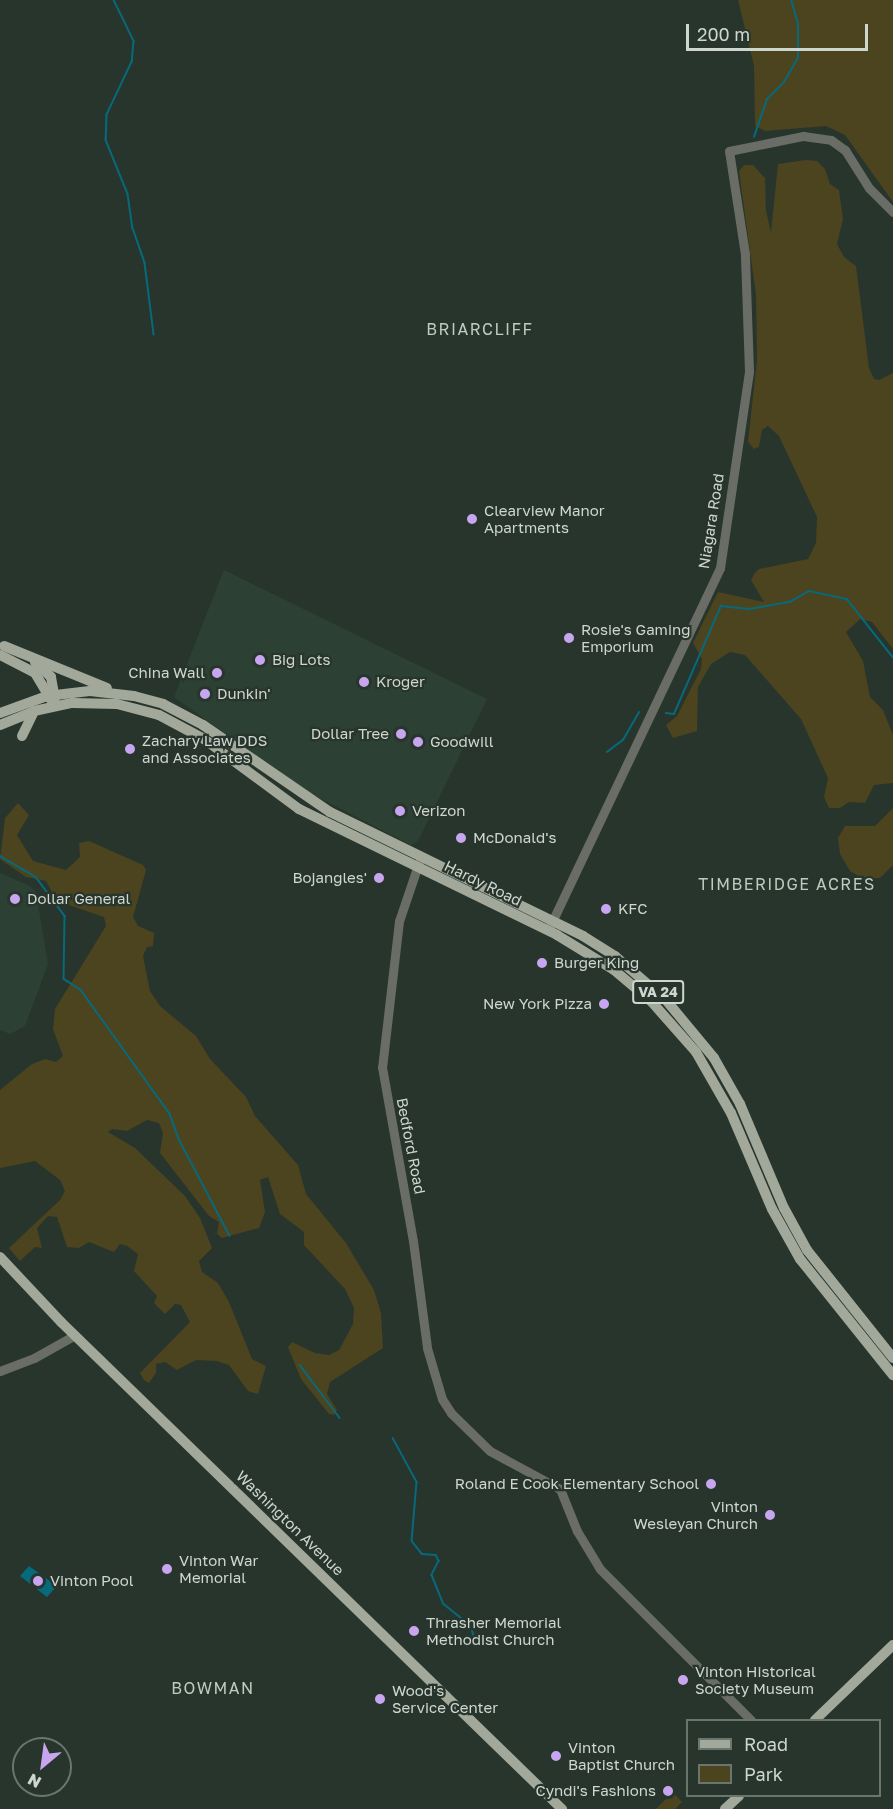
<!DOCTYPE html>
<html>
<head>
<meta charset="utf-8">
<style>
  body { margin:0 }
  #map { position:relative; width:893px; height:1809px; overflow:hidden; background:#28352c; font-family:"Golos Text",sans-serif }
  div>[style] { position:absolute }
  .built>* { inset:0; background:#2d4034 }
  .green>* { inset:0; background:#4c431f }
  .water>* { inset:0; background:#076a7c }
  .stream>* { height:1.5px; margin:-0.75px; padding:0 0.75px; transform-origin:0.75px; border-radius:0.75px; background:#076a7c }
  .minor>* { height:9px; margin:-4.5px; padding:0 4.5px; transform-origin:4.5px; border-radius:4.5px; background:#6a6d66 }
  .major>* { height:10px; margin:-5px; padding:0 5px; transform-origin:5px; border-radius:5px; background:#a2a89a }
  .dots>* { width:16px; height:16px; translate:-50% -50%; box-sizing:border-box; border:3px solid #28352c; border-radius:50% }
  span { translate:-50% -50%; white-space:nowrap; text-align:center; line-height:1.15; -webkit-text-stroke:4.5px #28352c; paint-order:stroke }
  .shield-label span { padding:2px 4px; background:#28352c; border:2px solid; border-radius:4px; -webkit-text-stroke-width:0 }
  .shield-label { font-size:14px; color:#ced6d0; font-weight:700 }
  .poi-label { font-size:15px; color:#ced6d0 }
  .left { translate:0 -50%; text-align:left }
  .right { translate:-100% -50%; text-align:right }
  .street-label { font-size:15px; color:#ced6d0 }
  .neighbourhood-label { font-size:16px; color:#bcccc1; letter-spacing:1.5px }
  .legend { position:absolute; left:686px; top:1719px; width:195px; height:78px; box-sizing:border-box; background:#28352c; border:2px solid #6a756e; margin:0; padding:8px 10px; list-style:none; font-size:18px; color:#ced6d0 }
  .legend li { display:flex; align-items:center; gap:12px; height:30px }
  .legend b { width:30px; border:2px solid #6a756e }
  .north { position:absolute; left:12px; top:1737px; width:60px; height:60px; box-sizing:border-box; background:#28352c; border:2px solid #6a756e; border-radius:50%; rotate:209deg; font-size:16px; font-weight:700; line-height:24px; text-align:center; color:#ced6d0 }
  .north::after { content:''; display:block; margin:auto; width:21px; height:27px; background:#c7a6ef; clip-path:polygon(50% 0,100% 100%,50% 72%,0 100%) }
  .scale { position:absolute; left:686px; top:24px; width:182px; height:27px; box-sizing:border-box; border:3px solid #ced6d0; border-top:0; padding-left:8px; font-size:18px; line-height:21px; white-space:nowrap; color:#ced6d0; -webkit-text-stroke:4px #28352c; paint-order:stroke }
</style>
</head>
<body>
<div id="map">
  <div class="built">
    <div style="clip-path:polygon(224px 570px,487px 699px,418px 841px,411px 845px,302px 789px,174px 697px)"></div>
    <div style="clip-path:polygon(0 873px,30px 886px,36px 892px,48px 964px,25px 1026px,10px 1034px,0 1030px)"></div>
  </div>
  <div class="green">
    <div style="clip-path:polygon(738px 0,893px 0,893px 202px,845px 135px,826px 126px,765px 131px,755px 126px,754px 66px)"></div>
    <div style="clip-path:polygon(805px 160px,817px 161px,825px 169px,830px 184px,839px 190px,843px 219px,837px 244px,844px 257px,856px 266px,869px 368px,874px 379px,879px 380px,893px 373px,893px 649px,872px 622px,860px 619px,846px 632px,863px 661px,870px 697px,883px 710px,893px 735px,893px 783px,874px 785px,865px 803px,849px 802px,840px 808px,829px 808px,824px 797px,828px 778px,801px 719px,745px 655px,730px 652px,711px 664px,698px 687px,697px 731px,673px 738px,666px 725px,677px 716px,701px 669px,702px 659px,693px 643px,718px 592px,764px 602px,751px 580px,754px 574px,759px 569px,808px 559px,816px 543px,817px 517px,779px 436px,768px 426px,762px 430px,759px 447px,754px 449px,748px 442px,757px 360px,756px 295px,739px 171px,744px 165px,753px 165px,765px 178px,766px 211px,771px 232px,778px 164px)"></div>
    <div style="clip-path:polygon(18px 803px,29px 815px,17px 835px,33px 861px,66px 870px,80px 857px,79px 843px,89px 841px,143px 865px,146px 870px,133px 917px,138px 926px,154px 933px,153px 946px,147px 947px,143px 956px,150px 991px,160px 1006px,196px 1036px,210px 1059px,246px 1097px,255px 1116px,298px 1165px,306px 1194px,346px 1243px,374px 1290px,381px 1313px,383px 1348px,330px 1382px,327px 1394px,337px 1410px,334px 1415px,329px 1414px,301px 1379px,288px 1347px,292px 1342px,315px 1353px,329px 1355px,339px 1350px,353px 1324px,354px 1308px,345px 1289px,304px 1245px,304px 1232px,280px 1214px,268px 1177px,260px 1180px,265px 1212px,259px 1228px,222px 1238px,217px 1234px,219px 1222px,209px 1216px,160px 1153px,163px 1133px,159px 1123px,147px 1120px,127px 1131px,112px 1129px,108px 1132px,135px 1148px,185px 1196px,200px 1218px,212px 1248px,199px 1261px,202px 1272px,218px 1283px,229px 1302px,252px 1359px,266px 1366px,258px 1394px,248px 1391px,229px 1365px,217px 1361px,196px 1360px,177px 1370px,165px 1362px,156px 1364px,156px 1373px,149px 1383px,144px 1380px,140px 1373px,190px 1322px,181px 1305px,175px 1304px,165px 1314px,154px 1303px,157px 1296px,134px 1271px,138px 1254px,127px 1246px,120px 1244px,114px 1252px,89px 1242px,79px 1248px,67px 1247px,57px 1217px,48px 1216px,37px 1228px,42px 1248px,35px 1247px,20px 1261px,9px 1248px,60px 1200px,65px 1191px,60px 1180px,35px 1161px,0 1168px,0 1090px,32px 1064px,45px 1059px,56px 1062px,63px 1056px,53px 1029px,55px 1009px,106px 926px,104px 917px,57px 901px,46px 881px,26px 877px,0 859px,5px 818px)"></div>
    <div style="clip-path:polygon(893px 808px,893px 865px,880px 878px,862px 878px,850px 871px,840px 854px,838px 838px,845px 826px,875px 826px)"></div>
    <div style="clip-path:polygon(673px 1792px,682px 1802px,675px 1809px,656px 1809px)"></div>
  </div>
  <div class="water">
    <div style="clip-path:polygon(29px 1566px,57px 1586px,47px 1597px,20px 1576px)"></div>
  </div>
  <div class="stream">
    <div style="left:114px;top:0;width:46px;rotate:64deg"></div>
    <div style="left:134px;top:41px;width:21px;rotate:95deg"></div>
    <div style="left:132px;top:62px;width:59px;rotate:115.3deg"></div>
    <div style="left:107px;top:115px;width:25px;rotate:92deg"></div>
    <div style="left:106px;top:140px;width:58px;rotate:67.8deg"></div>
    <div style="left:128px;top:194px;width:34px;rotate:82deg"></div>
    <div style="left:133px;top:228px;width:37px;rotate:71deg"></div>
    <div style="left:145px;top:263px;width:72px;rotate:82.8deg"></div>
    <div style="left:754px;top:137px;width:40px;rotate:-71.1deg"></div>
    <div style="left:767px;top:99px;width:24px;rotate:-45deg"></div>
    <div style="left:784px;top:82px;width:28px;rotate:-60deg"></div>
    <div style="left:798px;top:58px;width:34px;rotate:-90deg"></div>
    <div style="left:798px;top:24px;width:25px;rotate:-106deg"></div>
    <div style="left:666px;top:713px;width:8px;rotate:7deg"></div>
    <div style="left:674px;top:714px;width:118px;rotate:-66.5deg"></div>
    <div style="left:721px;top:606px;width:28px;rotate:6deg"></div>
    <div style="left:749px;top:609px;width:42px;rotate:-9.7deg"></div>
    <div style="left:790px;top:602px;width:22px;rotate:-30deg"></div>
    <div style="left:809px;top:591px;width:39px;rotate:12deg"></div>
    <div style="left:847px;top:599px;width:74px;rotate:51.6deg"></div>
    <div style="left:607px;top:752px;width:20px;rotate:-37deg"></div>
    <div style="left:623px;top:740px;width:32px;rotate:-60deg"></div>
    <div style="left:0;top:856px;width:42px;rotate:30.3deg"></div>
    <div style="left:36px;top:877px;width:49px;rotate:53.4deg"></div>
    <div style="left:65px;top:916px;width:63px;rotate:90.9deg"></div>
    <div style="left:64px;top:979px;width:20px;rotate:33deg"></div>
    <div style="left:81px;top:990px;width:153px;rotate:54.3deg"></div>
    <div style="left:170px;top:1114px;width:29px;rotate:70deg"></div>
    <div style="left:180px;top:1141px;width:107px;rotate:62.2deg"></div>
    <div style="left:300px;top:1365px;width:66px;rotate:53deg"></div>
    <div style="left:393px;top:1438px;width:50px;rotate:61.4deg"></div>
    <div style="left:417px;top:1482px;width:59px;rotate:94.8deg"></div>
    <div style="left:412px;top:1541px;width:16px;rotate:52deg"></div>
    <div style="left:422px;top:1554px;width:14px;rotate:4deg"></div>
    <div style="left:436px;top:1555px;width:7px;rotate:63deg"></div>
    <div style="left:439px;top:1561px;width:16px;rotate:117deg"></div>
    <div style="left:432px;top:1575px;width:31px;rotate:68deg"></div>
    <div style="left:444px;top:1604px;width:35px;rotate:39deg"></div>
    <div style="left:471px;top:1626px;width:21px;rotate:73deg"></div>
  </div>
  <div class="minor">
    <div style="left:419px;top:862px;width:62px;rotate:108.7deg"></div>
    <div style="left:399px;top:921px;width:147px;rotate:96.6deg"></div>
    <div style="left:382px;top:1067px;width:177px;rotate:79.9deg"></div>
    <div style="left:413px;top:1241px;width:108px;rotate:82.5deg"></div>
    <div style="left:427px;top:1348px;width:53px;rotate:73.6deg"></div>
    <div style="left:442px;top:1399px;width:17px;rotate:57deg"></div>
    <div style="left:451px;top:1413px;width:54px;rotate:44.3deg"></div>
    <div style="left:490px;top:1451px;width:80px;rotate:28.5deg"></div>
    <div style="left:560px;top:1489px;width:45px;rotate:68deg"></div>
    <div style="left:577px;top:1531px;width:44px;rotate:58.8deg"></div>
    <div style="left:600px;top:1569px;width:214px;rotate:45deg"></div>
    <div style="left:550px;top:926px;width:396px;rotate:-64.6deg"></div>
    <div style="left:720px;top:568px;width:199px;rotate:-81.6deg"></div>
    <div style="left:749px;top:371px;width:117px;rotate:-92deg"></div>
    <div style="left:745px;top:254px;width:104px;rotate:-98.8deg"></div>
    <div style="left:729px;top:151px;width:76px;rotate:-11.5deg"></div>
    <div style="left:803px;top:136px;width:28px;rotate:8deg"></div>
    <div style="left:831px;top:140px;width:17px;rotate:36deg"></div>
    <div style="left:845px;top:150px;width:45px;rotate:57.7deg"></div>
    <div style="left:869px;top:188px;width:34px;rotate:45deg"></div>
    <div style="left:0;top:1371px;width:36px;rotate:-21deg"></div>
    <div style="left:34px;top:1358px;width:47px;rotate:-29.3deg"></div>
  </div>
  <div class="major">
    <div style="left:4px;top:646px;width:111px;rotate:22.2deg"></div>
    <div style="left:0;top:655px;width:39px;rotate:27deg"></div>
    <div style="left:35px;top:673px;width:31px;rotate:59deg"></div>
    <div style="left:35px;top:662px;width:22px;rotate:43deg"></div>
    <div style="left:51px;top:677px;width:22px;rotate:80deg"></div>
    <div style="left:0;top:713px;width:50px;rotate:-19.9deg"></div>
    <div style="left:47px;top:696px;width:43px;rotate:-6.6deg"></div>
    <div style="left:90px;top:691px;width:44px;rotate:6.5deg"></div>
    <div style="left:134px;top:696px;width:30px;rotate:15deg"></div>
    <div style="left:163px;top:704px;width:45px;rotate:27.7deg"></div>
    <div style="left:203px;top:725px;width:154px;rotate:34.4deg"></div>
    <div style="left:330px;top:812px;width:282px;rotate:26.1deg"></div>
    <div style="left:583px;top:936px;width:38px;rotate:32deg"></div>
    <div style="left:615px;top:956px;width:67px;rotate:40.8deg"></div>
    <div style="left:666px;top:1000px;width:75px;rotate:50.4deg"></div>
    <div style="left:714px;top:1058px;width:53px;rotate:60.5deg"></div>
    <div style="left:740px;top:1104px;width:113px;rotate:67.1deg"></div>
    <div style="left:784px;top:1208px;width:48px;rotate:61.3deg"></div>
    <div style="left:807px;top:1250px;width:138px;rotate:51.5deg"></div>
    <div style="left:0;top:725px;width:37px;rotate:-22deg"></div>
    <div style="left:34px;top:711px;width:40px;rotate:-12deg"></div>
    <div style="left:73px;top:703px;width:44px;rotate:1.3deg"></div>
    <div style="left:117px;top:704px;width:43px;rotate:14.7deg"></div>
    <div style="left:159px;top:715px;width:51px;rotate:28.1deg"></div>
    <div style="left:204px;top:739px;width:118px;rotate:36.4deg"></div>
    <div style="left:299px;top:809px;width:287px;rotate:26deg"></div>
    <div style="left:557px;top:935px;width:67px;rotate:31.6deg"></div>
    <div style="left:614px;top:970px;width:48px;rotate:40deg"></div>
    <div style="left:651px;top:1001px;width:68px;rotate:48.6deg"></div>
    <div style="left:696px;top:1052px;width:70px;rotate:60.2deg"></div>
    <div style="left:731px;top:1113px;width:104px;rotate:66.9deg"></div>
    <div style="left:772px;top:1209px;width:57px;rotate:60.8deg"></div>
    <div style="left:800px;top:1259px;width:149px;rotate:51.3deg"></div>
    <div style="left:22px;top:736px;width:28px;rotate:-64deg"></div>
    <div style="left:0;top:1257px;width:89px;rotate:46.8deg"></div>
    <div style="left:61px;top:1322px;width:699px;rotate:44.19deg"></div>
    <div style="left:815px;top:1720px;width:108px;rotate:-43.9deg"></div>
    <div style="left:725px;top:1809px;width:19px;rotate:-43deg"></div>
  </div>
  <div class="dots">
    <div style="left:472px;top:519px;background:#c7a6ef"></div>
    <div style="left:569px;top:638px;background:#c7a6ef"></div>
    <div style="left:260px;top:660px;background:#c7a6ef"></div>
    <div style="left:217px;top:673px;background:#c7a6ef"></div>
    <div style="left:364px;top:682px;background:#c7a6ef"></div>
    <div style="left:205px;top:694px;background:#c7a6ef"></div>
    <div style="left:401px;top:734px;background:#c7a6ef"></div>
    <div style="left:418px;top:742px;background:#c7a6ef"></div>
    <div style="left:130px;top:749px;background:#c7a6ef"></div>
    <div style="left:400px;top:811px;background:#c7a6ef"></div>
    <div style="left:461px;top:838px;background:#c7a6ef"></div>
    <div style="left:379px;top:878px;background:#c7a6ef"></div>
    <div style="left:15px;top:899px;background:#c7a6ef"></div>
    <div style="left:606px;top:909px;background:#c7a6ef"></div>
    <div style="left:542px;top:963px;background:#c7a6ef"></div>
    <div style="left:604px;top:1004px;background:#c7a6ef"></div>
    <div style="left:711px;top:1484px;background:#c7a6ef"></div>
    <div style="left:770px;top:1515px;background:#c7a6ef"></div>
    <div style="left:167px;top:1569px;background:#c7a6ef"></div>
    <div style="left:38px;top:1581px;background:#c7a6ef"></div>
    <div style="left:414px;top:1631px;background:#c7a6ef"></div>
    <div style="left:683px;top:1680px;background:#c7a6ef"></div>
    <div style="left:380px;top:1699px;background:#c7a6ef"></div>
    <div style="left:556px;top:1756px;background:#c7a6ef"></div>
    <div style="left:668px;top:1791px;background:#c7a6ef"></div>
  </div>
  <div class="shield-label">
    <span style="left:658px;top:992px">VA 24</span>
  </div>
  <div class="poi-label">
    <span class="left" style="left:484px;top:519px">Clearview Manor<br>Apartments</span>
    <span class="left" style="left:581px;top:638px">Rosie's Gaming<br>Emporium</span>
    <span class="left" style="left:272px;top:660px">Big Lots</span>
    <span class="right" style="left:205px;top:673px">China Wall</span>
    <span class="left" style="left:376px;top:682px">Kroger</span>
    <span class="left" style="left:217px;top:694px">Dunkin'</span>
    <span class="right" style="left:389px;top:734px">Dollar Tree</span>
    <span class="left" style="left:142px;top:749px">Zachary Law DDS<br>and Associates</span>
    <span class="left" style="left:430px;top:742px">Goodwill</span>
    <span class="left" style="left:412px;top:811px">Verizon</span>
    <span class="left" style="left:473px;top:838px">McDonald's</span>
    <span class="right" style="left:367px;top:878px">Bojangles'</span>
    <span class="left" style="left:27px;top:899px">Dollar General</span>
    <span class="left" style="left:618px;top:909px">KFC</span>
    <span class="left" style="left:554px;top:963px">Burger King</span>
    <span class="right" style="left:592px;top:1004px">New York Pizza</span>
    <span class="right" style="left:699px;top:1484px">Roland E Cook Elementary School</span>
    <span class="right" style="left:758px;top:1515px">Vinton<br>Wesleyan Church</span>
    <span class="left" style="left:179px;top:1569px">Vinton War<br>Memorial</span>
    <span class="left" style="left:50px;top:1581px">Vinton Pool</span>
    <span class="left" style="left:426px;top:1631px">Thrasher Memorial<br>Methodist Church</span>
    <span class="left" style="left:695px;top:1680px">Vinton Historical<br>Society Museum</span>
    <span class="left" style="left:392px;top:1699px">Wood's<br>Service Center</span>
    <span class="left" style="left:568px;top:1756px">Vinton<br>Baptist Church</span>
    <span class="right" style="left:656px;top:1791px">Cyndi's Fashions</span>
  </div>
  <div class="street-label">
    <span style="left:711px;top:521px;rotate:-81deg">Niagara Road</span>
    <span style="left:483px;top:883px;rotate:26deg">Hardy Road</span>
    <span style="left:411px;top:1146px;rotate:79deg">Bedford Road</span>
    <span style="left:290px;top:1523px;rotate:44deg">Washington Avenue</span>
  </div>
  <div class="neighbourhood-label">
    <span style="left:480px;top:329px">BRIARCLIFF</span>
    <span style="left:787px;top:884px">TIMBERIDGE ACRES</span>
    <span style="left:213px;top:1688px">BOWMAN</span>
  </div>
  <ul class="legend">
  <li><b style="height:8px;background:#a2a89a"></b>Road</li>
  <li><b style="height:16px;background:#4c431f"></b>Park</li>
  </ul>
  <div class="north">N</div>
  <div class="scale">200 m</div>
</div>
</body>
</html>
